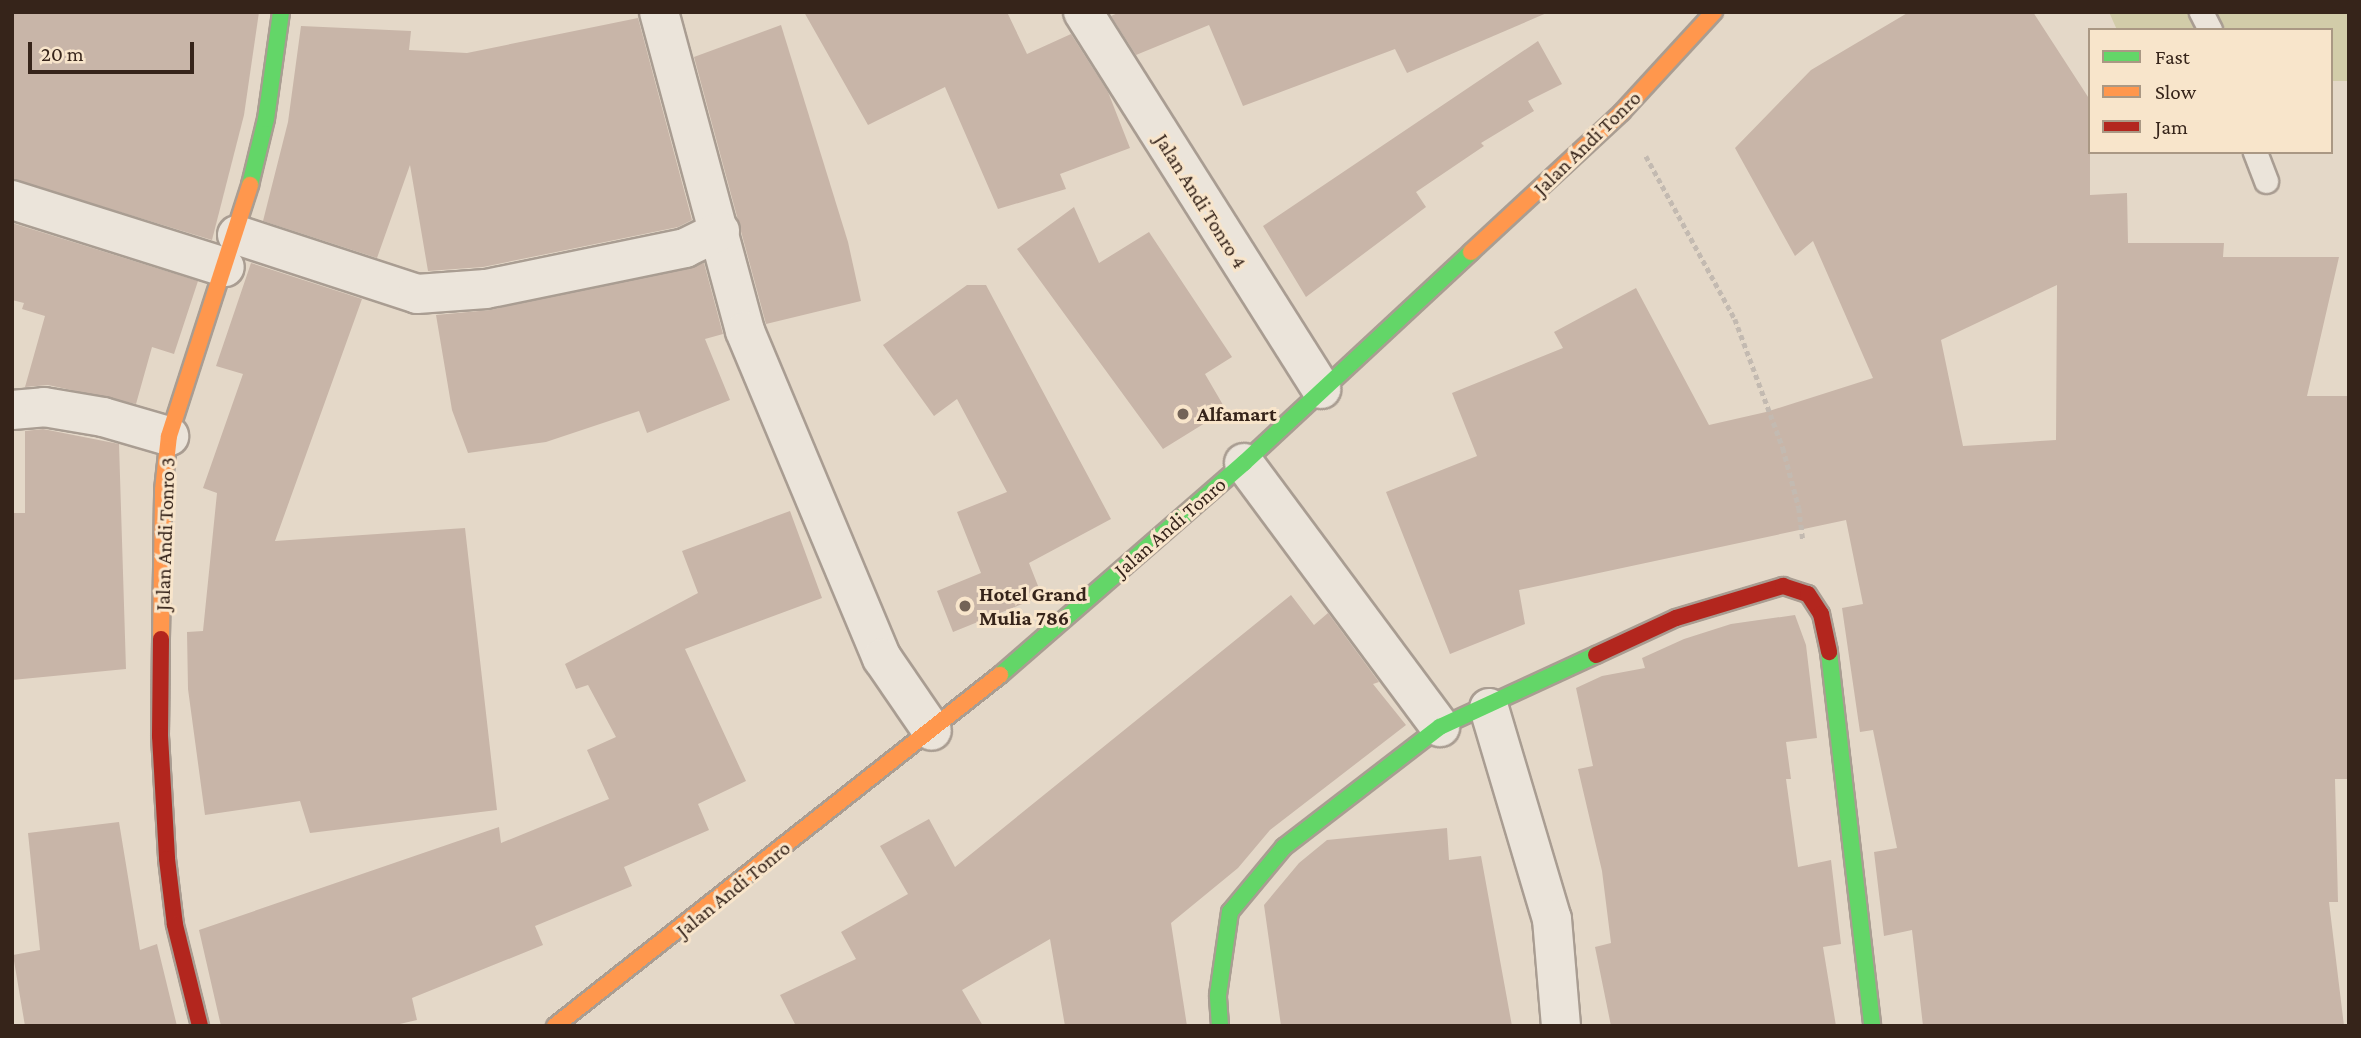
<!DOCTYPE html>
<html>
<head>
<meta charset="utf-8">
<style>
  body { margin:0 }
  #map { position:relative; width:2361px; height:1038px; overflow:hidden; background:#e4d8c8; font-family:"Crimson Pro",serif }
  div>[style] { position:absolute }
  .cemetery>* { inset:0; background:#d2cca9 }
  .building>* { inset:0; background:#c8b5a8 }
  .path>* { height:4.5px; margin-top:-2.25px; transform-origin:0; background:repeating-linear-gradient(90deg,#c3bab1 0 5px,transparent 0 8.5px) }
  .roads { filter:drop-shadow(2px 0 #a99d92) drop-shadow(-2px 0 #a99d92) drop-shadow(0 2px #a99d92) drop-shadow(0 -2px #a99d92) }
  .lane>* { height:23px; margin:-11.5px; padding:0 11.5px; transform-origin:11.5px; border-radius:11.5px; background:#ebe4da }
  .street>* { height:38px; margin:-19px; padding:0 19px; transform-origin:19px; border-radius:19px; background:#ebe4da }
  .fast>* { height:16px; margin:-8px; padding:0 8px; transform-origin:8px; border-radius:8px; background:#63d668 }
  .slow>* { height:16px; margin:-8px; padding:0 8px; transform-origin:8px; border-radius:8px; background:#ff974d }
  .jam>* { height:16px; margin:-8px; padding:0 8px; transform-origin:8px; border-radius:8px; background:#b3261e }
  .dots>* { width:19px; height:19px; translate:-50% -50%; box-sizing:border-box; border:4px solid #f8e5cb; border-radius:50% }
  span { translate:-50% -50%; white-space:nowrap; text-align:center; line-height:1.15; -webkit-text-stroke:6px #f8e5cb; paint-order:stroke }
  .street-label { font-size:21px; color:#36241a }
  .poi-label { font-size:21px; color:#36241a; font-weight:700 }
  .left { translate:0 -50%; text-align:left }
  .frame { position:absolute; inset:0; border:14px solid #36241a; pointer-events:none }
  .legend { position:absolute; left:2088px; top:28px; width:245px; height:126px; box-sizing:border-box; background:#f8e5cb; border:2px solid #aa9884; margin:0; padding:9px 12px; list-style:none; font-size:21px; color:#36241a }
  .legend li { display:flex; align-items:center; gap:14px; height:35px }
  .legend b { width:35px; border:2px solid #aa9884 }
  .scale { position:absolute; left:28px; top:42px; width:166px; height:32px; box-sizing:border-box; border:4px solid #36241a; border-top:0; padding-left:9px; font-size:21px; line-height:24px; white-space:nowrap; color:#36241a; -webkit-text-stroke:5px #f8e5cb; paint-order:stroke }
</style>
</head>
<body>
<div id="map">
  <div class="cemetery">
    <div style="clip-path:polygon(2109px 12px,2349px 12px,2349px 81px,2331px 81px,2331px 30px,2117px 30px)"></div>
  </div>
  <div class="building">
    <div style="clip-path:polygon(12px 12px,259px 12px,244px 115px,212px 240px,12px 179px)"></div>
    <div style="clip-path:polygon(804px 12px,1007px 12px,1027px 54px,1071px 34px,1108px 92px,1130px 148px,1060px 174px,1066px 189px,998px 209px,945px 87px,868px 125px)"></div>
    <div style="clip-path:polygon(1120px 12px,1549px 12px,1407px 73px,1395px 49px,1243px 106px,1209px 25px,1136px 55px,1111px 16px)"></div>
    <div style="clip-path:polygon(evenodd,1909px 12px,2033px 12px,2090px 100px,2090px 195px,2127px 193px,2128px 243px,2224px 243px,2223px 257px,2339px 257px,2307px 396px,2349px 396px,2349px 779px,2335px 779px,2338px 902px,2329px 902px,2344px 1026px,1923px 1026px,1912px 930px,1884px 936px,1874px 852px,1897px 848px,1873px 730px,1860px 732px,1842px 608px,1863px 604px,1846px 520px,1519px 590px,1525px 624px,1450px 654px,1386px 492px,1477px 456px,1452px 393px,1563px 348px,1554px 332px,1636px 288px,1709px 425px,1766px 412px,1873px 378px,1813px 241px,1795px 256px,1735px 148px,1811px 70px,1909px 12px,2057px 285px,2056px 440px,1963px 446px,1941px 340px,2057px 285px)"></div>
    <div style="clip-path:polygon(638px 18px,692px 220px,678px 227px,483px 267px,428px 271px,410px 165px,377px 258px,263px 221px,288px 122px,301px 26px,411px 31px,409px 50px,467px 53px)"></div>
    <div style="clip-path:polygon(781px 25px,848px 242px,861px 301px,766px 324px,694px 57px)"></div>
    <div style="clip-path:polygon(1538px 41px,1562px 84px,1528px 101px,1534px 111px,1481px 143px,1484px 146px,1416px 192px,1426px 207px,1306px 297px,1263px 226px)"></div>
    <div style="clip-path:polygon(1074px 207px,1099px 263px,1149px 232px,1232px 357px,1205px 374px,1226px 410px,1163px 449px,1017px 249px)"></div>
    <div style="clip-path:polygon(12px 223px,198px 281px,174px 354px,152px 347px,136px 404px,48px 385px,25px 387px,45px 316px,22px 309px,24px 303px,12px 300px)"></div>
    <div style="clip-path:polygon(251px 263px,362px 299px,275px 541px,465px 528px,497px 810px,310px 833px,300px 801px,205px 815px,188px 689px,187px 632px,203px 631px,217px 493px,203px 488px,243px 374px,216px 366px)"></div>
    <div style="clip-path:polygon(704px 263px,723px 334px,705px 339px,730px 400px,647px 433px,639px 411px,546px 442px,468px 453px,452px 410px,436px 315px,490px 310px)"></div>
    <div style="clip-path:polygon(967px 285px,986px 285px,1111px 519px,1029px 563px,1042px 596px,953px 632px,937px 591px,981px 573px,957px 512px,1007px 492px,957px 399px,934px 416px,883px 345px)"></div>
    <div style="clip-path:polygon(43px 429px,119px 444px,126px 669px,12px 680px,12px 513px,25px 513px,25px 431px)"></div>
    <div style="clip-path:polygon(790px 511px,822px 598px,685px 649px,746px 781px,698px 804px,709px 830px,624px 867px,632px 886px,535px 926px,543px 945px,412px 998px,417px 1020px,391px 1026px,221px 1026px,199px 930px,499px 827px,501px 843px,609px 799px,587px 750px,616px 737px,588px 685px,576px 689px,565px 664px,698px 593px,682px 551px)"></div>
    <div style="clip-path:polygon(1291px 595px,1314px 625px,1328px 613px,1379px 682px,1373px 684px,1406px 725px,1270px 830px,1238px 868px,1171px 923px,1187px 1026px,1065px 1026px,1050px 939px,962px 990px,983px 1026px,796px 1026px,780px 995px,856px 959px,841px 932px,908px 894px,880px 846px,929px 819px,955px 867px)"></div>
    <div style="clip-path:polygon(1795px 615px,1806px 645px,1817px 738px,1786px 742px,1791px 779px,1786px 779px,1798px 867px,1831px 860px,1841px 944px,1823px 947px,1836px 1026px,1611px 1026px,1595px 947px,1611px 943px,1602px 871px,1578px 769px,1593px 766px,1576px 688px,1602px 676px,1645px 668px,1642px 658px,1684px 639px,1731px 624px)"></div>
    <div style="clip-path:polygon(119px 822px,140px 950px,157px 944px,177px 1026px,25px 1026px,13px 955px,40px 950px,28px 833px)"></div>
    <div style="clip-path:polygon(1447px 828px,1449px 860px,1481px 856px,1512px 1026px,1281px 1026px,1264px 905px,1299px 863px,1327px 840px)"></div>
  </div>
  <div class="path">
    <div style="left:1646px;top:156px;width:186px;rotate:61.4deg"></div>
    <div style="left:1735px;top:319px;width:138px;rotate:69.6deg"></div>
    <div style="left:1783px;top:448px;width:62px;rotate:75.1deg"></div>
    <div style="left:1799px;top:508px;width:33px;rotate:83deg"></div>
  </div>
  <div class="roads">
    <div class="lane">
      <div style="left:2201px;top:12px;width:20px;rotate:63deg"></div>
      <div style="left:2255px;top:152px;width:31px;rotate:69deg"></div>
    </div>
    <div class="street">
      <div style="left:659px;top:12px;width:330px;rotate:74.9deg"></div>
      <div style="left:745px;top:331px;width:355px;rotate:67.3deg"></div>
      <div style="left:882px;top:658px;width:88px;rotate:55.6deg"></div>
      <div style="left:1083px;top:12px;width:446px;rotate:57.7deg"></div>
      <div style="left:12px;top:200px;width:223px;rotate:17.5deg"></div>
      <div style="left:237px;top:235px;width:189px;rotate:18.1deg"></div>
      <div style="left:417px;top:294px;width:69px;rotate:-4.1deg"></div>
      <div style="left:486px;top:289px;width:203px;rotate:-11.6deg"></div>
      <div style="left:685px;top:248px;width:39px;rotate:-26deg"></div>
      <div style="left:12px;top:410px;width:32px;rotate:-5deg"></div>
      <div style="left:44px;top:407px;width:60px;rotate:9.6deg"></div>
      <div style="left:103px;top:417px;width:69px;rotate:16.1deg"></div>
      <div style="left:1244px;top:463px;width:329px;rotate:53.4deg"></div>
      <div style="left:1489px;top:708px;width:220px;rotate:73.4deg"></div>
      <div style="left:1552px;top:919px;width:107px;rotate:85.2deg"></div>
    </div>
    <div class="fast">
      <div style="left:250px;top:185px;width:68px;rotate:-76.4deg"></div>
      <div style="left:266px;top:119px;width:108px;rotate:-82deg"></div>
      <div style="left:1829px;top:652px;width:376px;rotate:83.4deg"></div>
      <div style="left:1000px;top:675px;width:323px;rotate:-41deg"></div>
      <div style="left:1244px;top:463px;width:310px;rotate:-42.9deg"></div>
      <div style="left:1220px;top:1026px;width:31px;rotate:-94deg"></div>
      <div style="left:1218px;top:995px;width:84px;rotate:-81.8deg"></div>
      <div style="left:1230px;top:912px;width:85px;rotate:-50.3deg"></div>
      <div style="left:1284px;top:847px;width:197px;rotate:-37.6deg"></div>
      <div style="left:1440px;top:727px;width:172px;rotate:-24.8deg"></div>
    </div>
    <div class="slow">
      <div style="left:1471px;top:252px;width:206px;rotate:-42.8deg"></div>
      <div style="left:1622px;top:112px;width:136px;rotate:-47.4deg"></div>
      <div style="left:161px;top:639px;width:149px;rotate:-89.2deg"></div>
      <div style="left:163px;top:490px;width:54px;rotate:-83.7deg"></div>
      <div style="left:169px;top:436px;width:264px;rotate:-72.1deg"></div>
      <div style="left:555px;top:1026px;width:567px;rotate:-38.27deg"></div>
    </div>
    <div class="jam">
      <div style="left:161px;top:639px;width:97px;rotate:90.6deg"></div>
      <div style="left:160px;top:736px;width:123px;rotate:86.7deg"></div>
      <div style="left:167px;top:859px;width:66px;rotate:83.1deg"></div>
      <div style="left:175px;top:925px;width:104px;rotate:76.1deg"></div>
      <div style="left:1596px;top:655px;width:88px;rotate:-24.8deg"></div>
      <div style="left:1676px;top:618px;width:112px;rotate:-16.7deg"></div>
      <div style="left:1783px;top:586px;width:26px;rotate:18deg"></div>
      <div style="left:1808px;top:594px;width:24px;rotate:57deg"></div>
      <div style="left:1821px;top:614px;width:39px;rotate:78deg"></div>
    </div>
  </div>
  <div class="dots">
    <div style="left:1183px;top:414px;background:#736357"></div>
    <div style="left:965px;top:606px;background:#736357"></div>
  </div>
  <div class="street-label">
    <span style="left:1587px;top:143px;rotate:-44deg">Jalan Andi Tonro</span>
    <span style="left:1201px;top:201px;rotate:58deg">Jalan Andi Tonro 4</span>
    <span style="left:1170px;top:527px;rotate:-41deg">Jalan Andi Tonro</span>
    <span style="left:165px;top:534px;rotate:-88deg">Jalan Andi Tonro 3</span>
    <span style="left:733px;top:889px;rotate:-39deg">Jalan Andi Tonro</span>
  </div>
  <div class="poi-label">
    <span class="left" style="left:1197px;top:414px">Alfamart</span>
    <span class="left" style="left:979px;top:606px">Hotel Grand<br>Mulia 786</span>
  </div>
  <div class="frame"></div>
  <ul class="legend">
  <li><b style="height:9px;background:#63d668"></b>Fast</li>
  <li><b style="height:9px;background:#ff974d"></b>Slow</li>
  <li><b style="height:9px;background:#b3261e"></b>Jam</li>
  </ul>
  <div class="scale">20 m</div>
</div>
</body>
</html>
